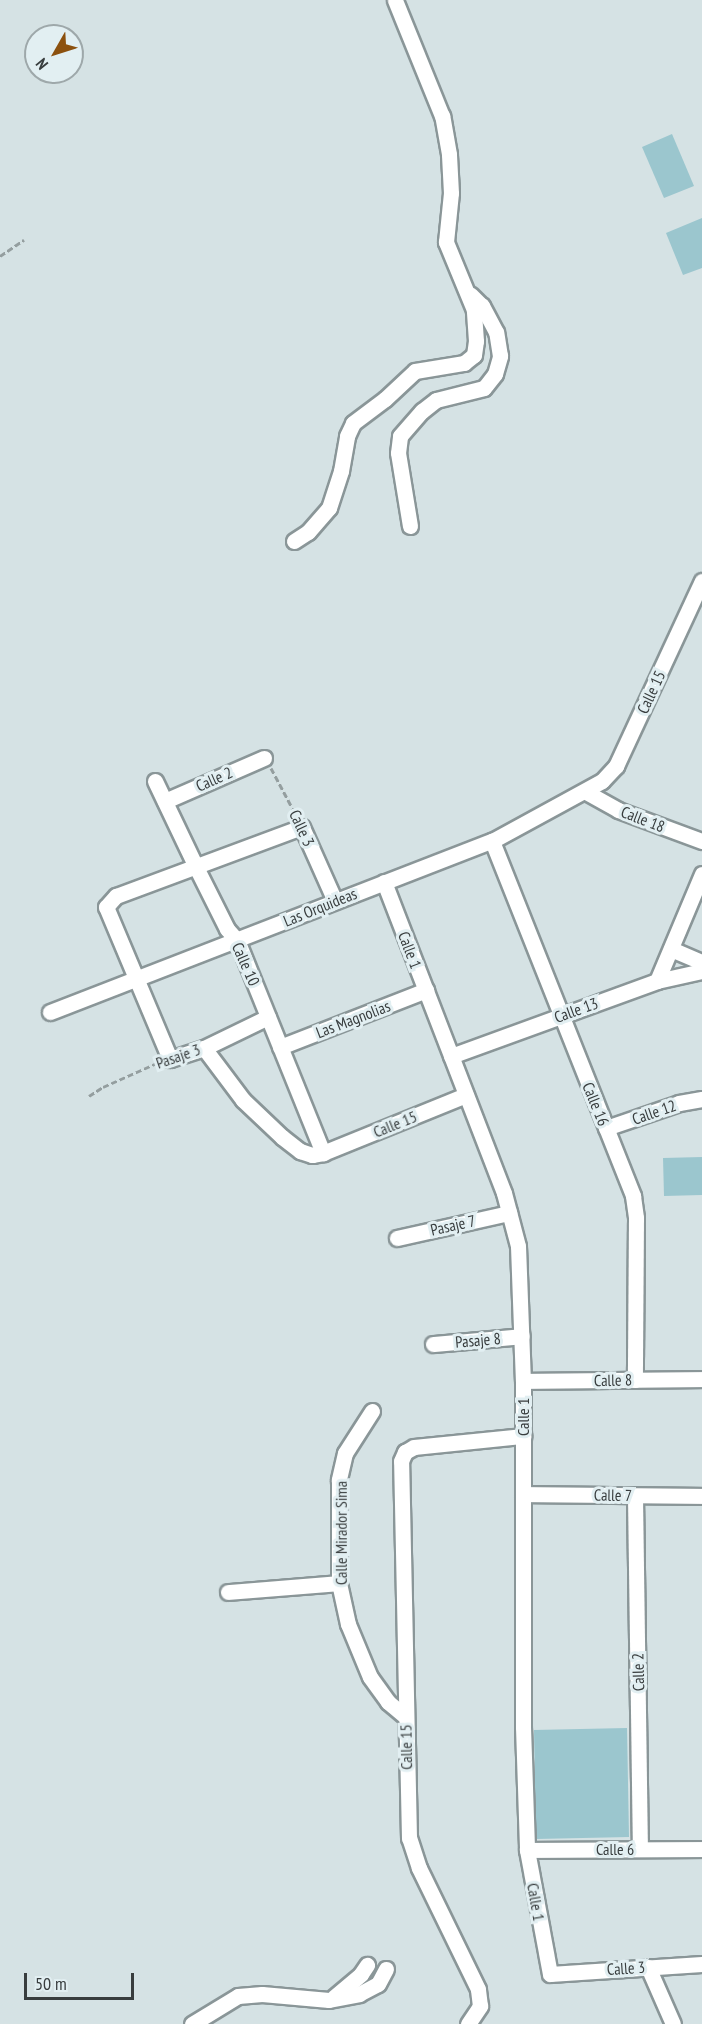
<!DOCTYPE html>
<html>
<head>
<meta charset="utf-8">
<style>
  body { margin:0 }
  #map { position:relative; width:702px; height:2024px; overflow:hidden; background:#d5e2e4; font-family:"PT Sans Narrow",sans-serif }
  div>[style] { position:absolute }
  .green>* { inset:0; background:#9bc6ce }
  .path>* { height:3px; margin-top:-1.5px; transform-origin:0; background:repeating-linear-gradient(90deg,#949e9f 0 6px,transparent 0 9px) }
  .roads { filter:drop-shadow(2px 0 #8a9698) drop-shadow(-2px 0 #8a9698) drop-shadow(0 2px #8a9698) drop-shadow(0 -2px #8a9698) }
  .minor>* { height:15px; margin:-7.5px; padding:0 7.5px; transform-origin:7.5px; border-radius:7.5px; background:#fff }
  span { translate:-50% -50%; white-space:nowrap; text-align:center; line-height:1.15; -webkit-text-stroke:6px #e2eff2; paint-order:stroke }
  .street-label { font-size:16px; color:#383d3e }
  .north { position:absolute; left:24px; top:24px; width:60px; height:60px; box-sizing:border-box; background:#e2eff2; border:2px solid #9ea8aa; border-radius:50%; rotate:231deg; font-size:16px; font-weight:700; line-height:24px; text-align:center; color:#383d3e }
  .north::after { content:''; display:block; margin:auto; width:21px; height:27px; background:#8c510f; clip-path:polygon(50% 0,100% 100%,50% 72%,0 100%) }
  .scale { position:absolute; left:24px; top:1973px; width:110px; height:27px; box-sizing:border-box; border:3px solid #383d3e; border-top:0; padding-left:8px; font-size:18px; line-height:21px; white-space:nowrap; color:#383d3e; -webkit-text-stroke:4px #e2eff2; paint-order:stroke }
</style>
</head>
<body>
<div id="map">
  <div class="green">
    <div style="clip-path:polygon(672px 134px,694px 186px,664px 198px,642px 147px)"></div>
    <div style="clip-path:polygon(702px 218px,702px 268px,683px 275px,666px 233px)"></div>
    <div style="clip-path:polygon(702px 1157px,702px 1195px,664px 1196px,663px 1158px)"></div>
    <div style="clip-path:polygon(627px 1728px,629px 1837px,536px 1839px,534px 1730px)"></div>
  </div>
  <div class="path">
    <div style="left:0;top:256px;width:29px;rotate:-34deg"></div>
    <div style="left:271px;top:768px;width:53px;rotate:62deg"></div>
    <div style="left:89px;top:1096px;width:17px;rotate:-33deg"></div>
    <div style="left:103px;top:1087px;width:59px;rotate:-24deg"></div>
  </div>
  <div class="roads">
    <div class="minor">
      <div style="left:410px;top:526px;width:74px;rotate:-99.3deg"></div>
      <div style="left:398px;top:453px;width:17px;rotate:-83deg"></div>
      <div style="left:400px;top:436px;width:33px;rotate:-49deg"></div>
      <div style="left:422px;top:411px;width:18px;rotate:-38deg"></div>
      <div style="left:436px;top:400px;width:49px;rotate:-14deg"></div>
      <div style="left:484px;top:388px;width:18px;rotate:-52deg"></div>
      <div style="left:495px;top:374px;width:19px;rotate:-74deg"></div>
      <div style="left:500px;top:356px;width:24px;rotate:-99deg"></div>
      <div style="left:496px;top:332px;width:30px;rotate:-118deg"></div>
      <div style="left:482px;top:306px;width:16px;rotate:-135deg"></div>
      <div style="left:294px;top:541px;width:17px;rotate:-33deg"></div>
      <div style="left:308px;top:532px;width:32px;rotate:-49deg"></div>
      <div style="left:329px;top:508px;width:39px;rotate:-72deg"></div>
      <div style="left:341px;top:471px;width:36px;rotate:-80deg"></div>
      <div style="left:347px;top:436px;width:14px;rotate:-65deg"></div>
      <div style="left:353px;top:423px;width:40px;rotate:-37deg"></div>
      <div style="left:385px;top:399px;width:41px;rotate:-43deg"></div>
      <div style="left:415px;top:371px;width:50px;rotate:-9.3deg"></div>
      <div style="left:464px;top:363px;width:13px;rotate:-39deg"></div>
      <div style="left:474px;top:355px;width:14px;rotate:-82deg"></div>
      <div style="left:476px;top:341px;width:31px;rotate:-94deg"></div>
      <div style="left:474px;top:310px;width:74px;rotate:-112.4deg"></div>
      <div style="left:446px;top:242px;width:49px;rotate:-84.2deg"></div>
      <div style="left:451px;top:193px;width:39px;rotate:-93deg"></div>
      <div style="left:449px;top:154px;width:39px;rotate:-100deg"></div>
      <div style="left:442px;top:116px;width:125px;rotate:-112.1deg"></div>
      <div style="left:155px;top:781px;width:95px;rotate:64.5deg"></div>
      <div style="left:196px;top:867px;width:69px;rotate:63.4deg"></div>
      <div style="left:227px;top:929px;width:15px;rotate:48deg"></div>
      <div style="left:237px;top:940px;width:230px;rotate:68deg"></div>
      <div style="left:586px;top:792px;width:37px;rotate:29deg"></div>
      <div style="left:618px;top:810px;width:90px;rotate:20.3deg"></div>
      <div style="left:165px;top:801px;width:108px;rotate:-23.5deg"></div>
      <div style="left:492px;top:841px;width:382px;rotate:68.3deg"></div>
      <div style="left:633px;top:1196px;width:22px;rotate:82deg"></div>
      <div style="left:636px;top:1218px;width:162px;rotate:90.4deg"></div>
      <div style="left:384px;top:882px;width:333px;rotate:68.9deg"></div>
      <div style="left:504px;top:1193px;width:55px;rotate:75.2deg"></div>
      <div style="left:518px;top:1246px;width:135px;rotate:87.9deg"></div>
      <div style="left:523px;top:1381px;width:346px;rotate:90deg"></div>
      <div style="left:523px;top:1727px;width:123px;rotate:88.1deg"></div>
      <div style="left:527px;top:1850px;width:126px;rotate:79.5deg"></div>
      <div style="left:550px;top:1974px;width:152px;rotate:-3.8deg"></div>
      <div style="left:671px;top:949px;width:34px;rotate:23deg"></div>
      <div style="left:657px;top:981px;width:116px;rotate:-67.2deg"></div>
      <div style="left:50px;top:1012px;width:474px;rotate:-21.2deg"></div>
      <div style="left:492px;top:841px;width:125px;rotate:-28.6deg"></div>
      <div style="left:602px;top:781px;width:21px;rotate:-47deg"></div>
      <div style="left:616px;top:766px;width:204px;rotate:-65.1deg"></div>
      <div style="left:268px;top:1017px;width:71px;rotate:154.2deg"></div>
      <div style="left:204px;top:1048px;width:36px;rotate:162deg"></div>
      <div style="left:170px;top:1059px;width:165px;rotate:-112.8deg"></div>
      <div style="left:106px;top:907px;width:15px;rotate:-48deg"></div>
      <div style="left:116px;top:896px;width:198px;rotate:-20.4deg"></div>
      <div style="left:302px;top:827px;width:81px;rotate:66deg"></div>
      <div style="left:280px;top:1047px;width:157px;rotate:-21.3deg"></div>
      <div style="left:204px;top:1048px;width:65px;rotate:53.1deg"></div>
      <div style="left:243px;top:1100px;width:54px;rotate:43.5deg"></div>
      <div style="left:282px;top:1137px;width:23px;rotate:38deg"></div>
      <div style="left:300px;top:1151px;width:13px;rotate:18deg"></div>
      <div style="left:312px;top:1155px;width:11px;rotate:-10deg"></div>
      <div style="left:323px;top:1153px;width:154px;rotate:-22.1deg"></div>
      <div style="left:451px;top:1056px;width:219px;rotate:-20deg"></div>
      <div style="left:657px;top:981px;width:46px;rotate:-12.5deg"></div>
      <div style="left:606px;top:1128px;width:77px;rotate:-18.9deg"></div>
      <div style="left:679px;top:1103px;width:23px;rotate:-10deg"></div>
      <div style="left:397px;top:1238px;width:115px;rotate:-12.6deg"></div>
      <div style="left:433px;top:1344px;width:89px;rotate:-5.1deg"></div>
      <div style="left:523px;top:1381px;width:179px;rotate:-0.6deg"></div>
      <div style="left:372px;top:1411px;width:50px;rotate:122.7deg"></div>
      <div style="left:345px;top:1453px;width:28px;rotate:103deg"></div>
      <div style="left:339px;top:1480px;width:103px;rotate:90deg"></div>
      <div style="left:339px;top:1583px;width:42px;rotate:77.6deg"></div>
      <div style="left:348px;top:1624px;width:57px;rotate:67.5deg"></div>
      <div style="left:370px;top:1677px;width:31px;rotate:54deg"></div>
      <div style="left:388px;top:1702px;width:23px;rotate:40deg"></div>
      <div style="left:523px;top:1494px;width:179px;rotate:0.6deg"></div>
      <div style="left:635px;top:1496px;width:353px;rotate:89.2deg"></div>
      <div style="left:228px;top:1592px;width:111px;rotate:-4.6deg"></div>
      <div style="left:527px;top:1850px;width:175px;rotate:-0.3deg"></div>
      <div style="left:648px;top:1967px;width:62px;rotate:66.3deg"></div>
      <div style="left:334px;top:1997px;width:35px;rotate:-40deg"></div>
      <div style="left:361px;top:1974px;width:11px;rotate:-56deg"></div>
      <div style="left:192px;top:2024px;width:54px;rotate:-31.3deg"></div>
      <div style="left:238px;top:1996px;width:24px;rotate:-5deg"></div>
      <div style="left:262px;top:1994px;width:67px;rotate:5.1deg"></div>
      <div style="left:329px;top:2000px;width:31px;rotate:-11deg"></div>
      <div style="left:359px;top:1994px;width:21px;rotate:-28deg"></div>
      <div style="left:378px;top:1984px;width:17px;rotate:-62deg"></div>
      <div style="left:468px;top:2024px;width:22px;rotate:-56deg"></div>
      <div style="left:480px;top:2006px;width:17px;rotate:-97deg"></div>
      <div style="left:478px;top:1989px;width:135px;rotate:-116deg"></div>
      <div style="left:419px;top:1868px;width:32px;rotate:-108deg"></div>
      <div style="left:409px;top:1838px;width:377px;rotate:-91.2deg"></div>
      <div style="left:401px;top:1461px;width:10px;rotate:-66deg"></div>
      <div style="left:405px;top:1452px;width:10px;rotate:-29deg"></div>
      <div style="left:414px;top:1447px;width:110px;rotate:-5.8deg"></div>
    </div>
  </div>
  <div class="street-label">
    <span style="left:651px;top:692px;rotate:-65deg">Calle 15</span>
    <span style="left:214px;top:779px;rotate:-24deg">Calle 2</span>
    <span style="left:643px;top:819px;rotate:21deg">Calle 18</span>
    <span style="left:302px;top:828px;rotate:65deg">Calle 3</span>
    <span style="left:320px;top:907px;rotate:-22deg">Las Orquideas</span>
    <span style="left:410px;top:950px;rotate:69deg">Calle 1</span>
    <span style="left:246px;top:964px;rotate:66deg">Calle 10</span>
    <span style="left:576px;top:1010px;rotate:-20deg">Calle 13</span>
    <span style="left:353px;top:1019px;rotate:-21deg">Las Magnolias</span>
    <span style="left:178px;top:1056px;rotate:-19deg">Pasaje 3</span>
    <span style="left:596px;top:1104px;rotate:68deg">Calle 16</span>
    <span style="left:654px;top:1112px;rotate:-19deg">Calle 12</span>
    <span style="left:395px;top:1124px;rotate:-22deg">Calle 15</span>
    <span style="left:453px;top:1225px;rotate:-13deg">Pasaje 7</span>
    <span style="left:478px;top:1340px;rotate:-5deg">Pasaje 8</span>
    <span style="left:613px;top:1380px;rotate:-1deg">Calle 8</span>
    <span style="left:523px;top:1417px;rotate:-90deg">Calle 1</span>
    <span style="left:613px;top:1495px;rotate:1deg">Calle 7</span>
    <span style="left:341px;top:1533px;rotate:-90deg">Calle Mirador Sima</span>
    <span style="left:638px;top:1672px;rotate:-91deg">Calle 2</span>
    <span style="left:406px;top:1747px;rotate:-91deg">Calle 15</span>
    <span style="left:615px;top:1849px">Calle 6</span>
    <span style="left:536px;top:1902px;rotate:80deg">Calle 1</span>
    <span style="left:626px;top:1968px;rotate:-4deg">Calle 3</span>
  </div>
  <div class="north">N</div>
  <div class="scale">50 m</div>
</div>
</body>
</html>
